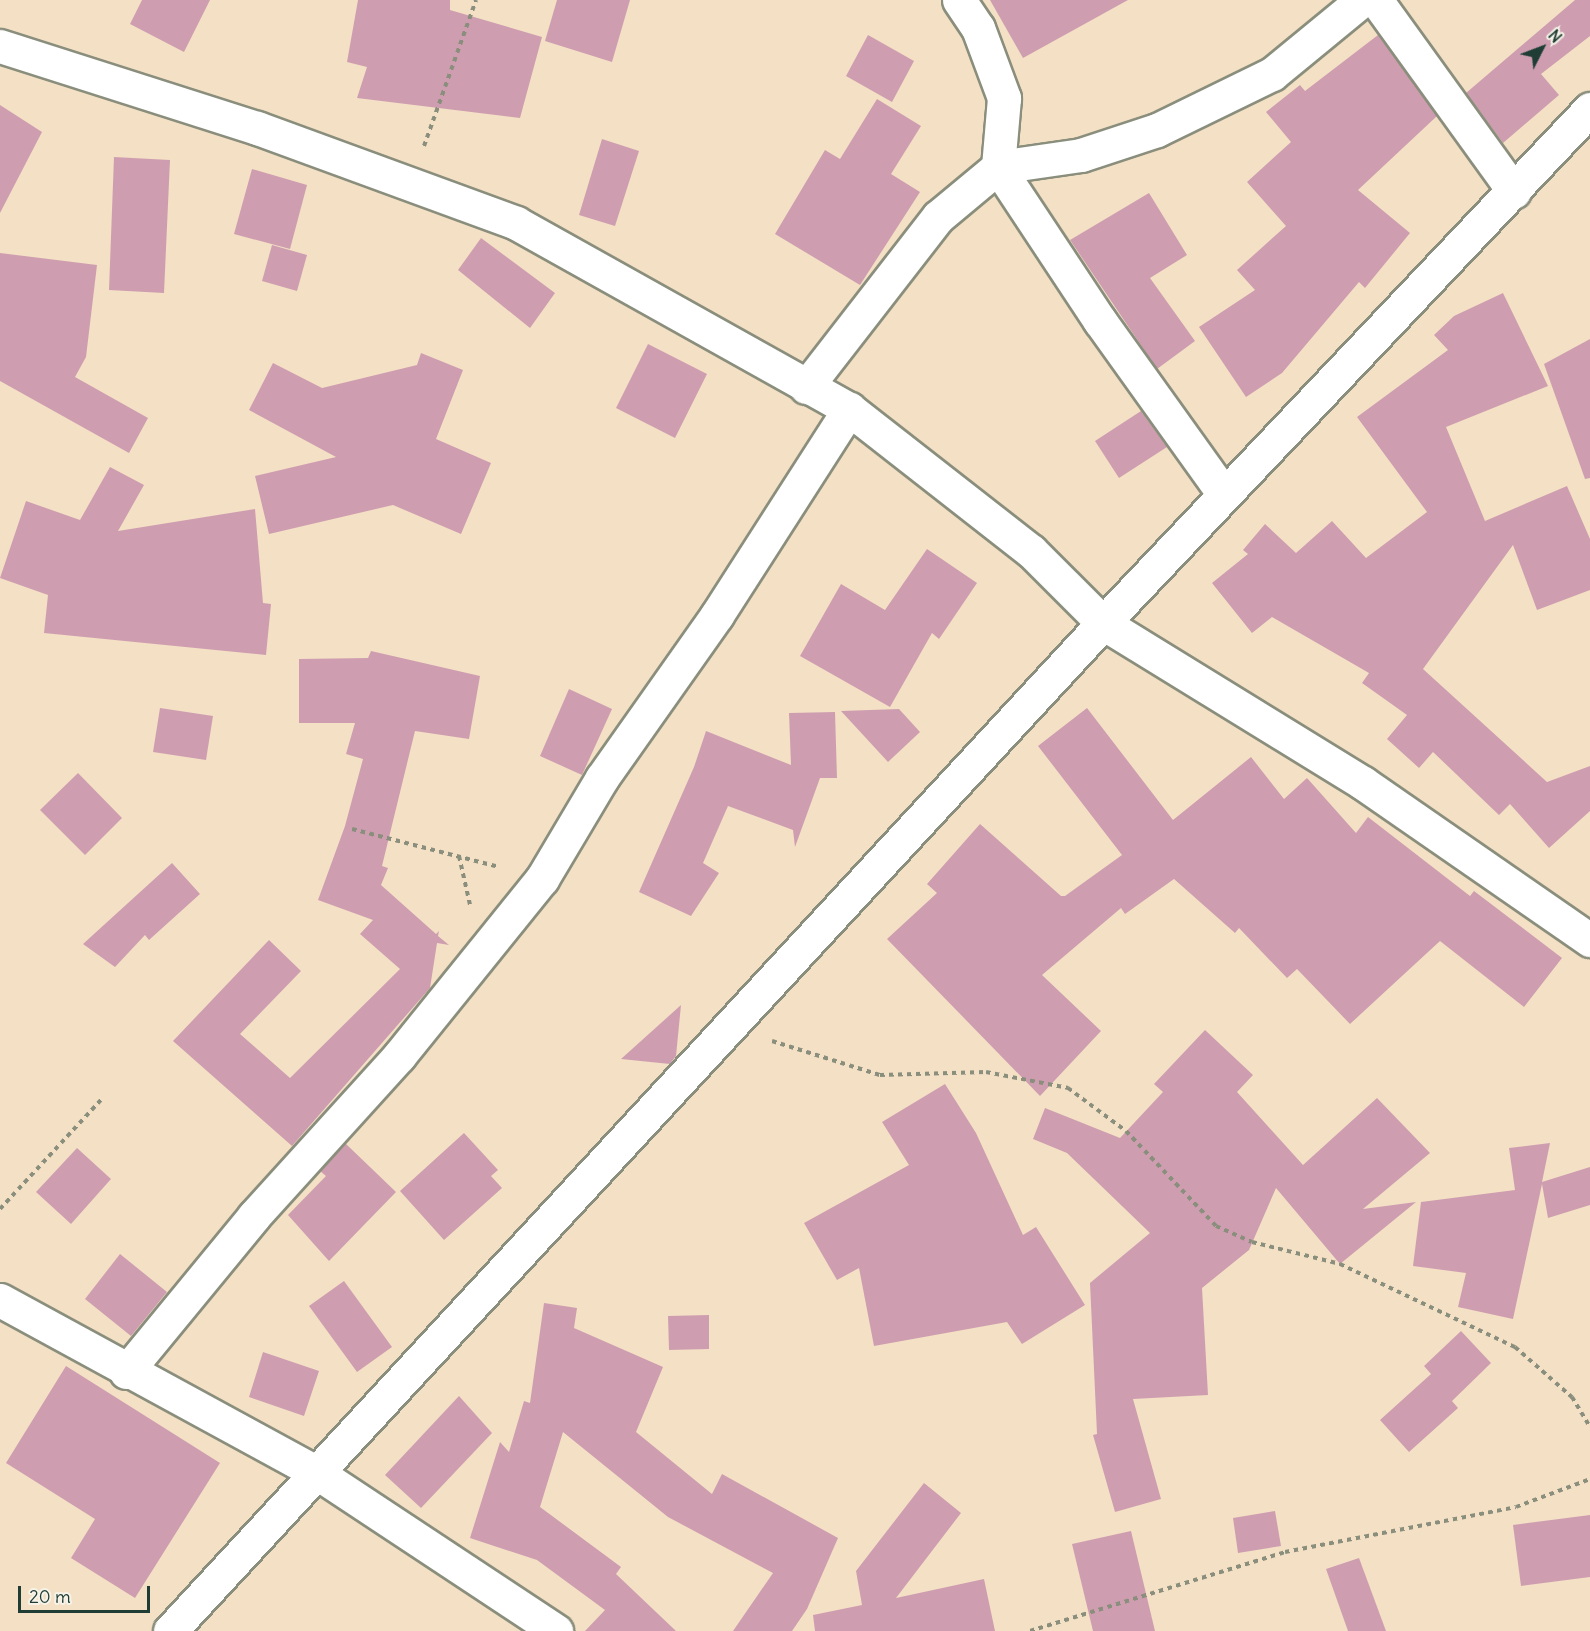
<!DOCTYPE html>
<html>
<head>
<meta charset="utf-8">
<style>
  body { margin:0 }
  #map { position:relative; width:1590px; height:1631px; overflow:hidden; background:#f4e0c5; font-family:Delius,sans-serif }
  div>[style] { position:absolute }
  .building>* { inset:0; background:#ce9eb0 }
  .path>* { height:4px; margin-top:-2px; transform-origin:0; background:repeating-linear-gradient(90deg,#8a8e7c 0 4.5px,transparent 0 9px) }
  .roads { filter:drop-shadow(2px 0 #8a8e7c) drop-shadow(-2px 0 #8a8e7c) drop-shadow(0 2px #8a8e7c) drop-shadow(0 -2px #8a8e7c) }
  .minor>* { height:33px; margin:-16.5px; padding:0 16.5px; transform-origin:16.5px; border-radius:16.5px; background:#fff }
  span { translate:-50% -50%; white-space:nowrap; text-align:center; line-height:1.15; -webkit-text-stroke:5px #f7f3e8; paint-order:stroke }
  .north { position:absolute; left:1512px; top:18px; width:60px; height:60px; -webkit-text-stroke:4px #f7f3e8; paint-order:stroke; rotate:48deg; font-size:16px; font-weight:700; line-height:24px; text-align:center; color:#1f3d34 }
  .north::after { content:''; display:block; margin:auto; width:21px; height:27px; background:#1f3d34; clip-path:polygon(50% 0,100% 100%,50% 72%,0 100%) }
  .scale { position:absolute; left:18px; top:1586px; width:132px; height:27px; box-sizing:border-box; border:3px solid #1f3d34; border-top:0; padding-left:8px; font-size:18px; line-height:21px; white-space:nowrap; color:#1f3d34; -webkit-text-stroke:4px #f7f3e8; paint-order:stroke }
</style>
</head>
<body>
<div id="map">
  <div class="building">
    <div style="clip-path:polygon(142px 0,210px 0,184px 52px,130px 24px)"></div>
    <div style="clip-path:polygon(358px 0,450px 0,450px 10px,542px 37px,520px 118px,357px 98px,367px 67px,347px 62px)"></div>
    <div style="clip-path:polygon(557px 0,630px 0,612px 62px,545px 41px)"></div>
    <div style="clip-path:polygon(990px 0,1128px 0,1023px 58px)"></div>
    <div style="clip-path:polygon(1575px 0,1590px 0,1590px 36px,1541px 74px,1559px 95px,1503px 143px,1466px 93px)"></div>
    <div style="clip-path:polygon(868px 35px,914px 61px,892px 102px,846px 76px)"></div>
    <div style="clip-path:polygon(1378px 35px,1437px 116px,1358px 190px,1410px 233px,1365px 288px,1359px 282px,1282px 373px,1246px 397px,1199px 327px,1255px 290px,1237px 270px,1286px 226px,1247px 182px,1291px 142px,1266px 112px,1300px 85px,1305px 91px)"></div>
    <div style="clip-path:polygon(877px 99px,921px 126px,891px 174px,920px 192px,860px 285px,775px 234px,825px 150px,840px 159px)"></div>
    <div style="clip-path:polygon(0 105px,42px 132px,0 213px)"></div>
    <div style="clip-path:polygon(602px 139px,639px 151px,615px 226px,579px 215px)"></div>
    <div style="clip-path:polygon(114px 157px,170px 160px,164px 293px,109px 290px)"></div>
    <div style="clip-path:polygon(252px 169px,307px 185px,290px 249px,234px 234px)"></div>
    <div style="clip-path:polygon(1149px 193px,1187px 255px,1150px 278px,1195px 341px,1157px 369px,1070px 240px)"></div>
    <div style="clip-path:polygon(481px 238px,555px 293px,530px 328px,458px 270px)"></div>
    <div style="clip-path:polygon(272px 245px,307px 255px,297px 291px,262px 281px)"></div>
    <div style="clip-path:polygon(0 253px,97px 265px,86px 357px,75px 377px,148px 418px,129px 453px,0 381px)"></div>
    <div style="clip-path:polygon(1503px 293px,1548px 386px,1446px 427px,1485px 521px,1567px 486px,1590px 539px,1590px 590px,1537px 610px,1513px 545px,1423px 669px,1547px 782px,1590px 766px,1590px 811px,1549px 848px,1510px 804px,1499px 815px,1433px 752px,1419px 768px,1387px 739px,1407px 715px,1362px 683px,1369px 673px,1272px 617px,1252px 633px,1212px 583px,1248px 554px,1243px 550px,1265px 524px,1296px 553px,1332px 521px,1366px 558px,1427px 512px,1357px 417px,1448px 350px,1434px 335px,1454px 316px)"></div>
    <div style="clip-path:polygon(1590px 339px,1590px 478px,1585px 479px,1544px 364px)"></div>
    <div style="clip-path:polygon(648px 344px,707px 374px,675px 438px,616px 408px)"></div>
    <div style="clip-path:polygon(421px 353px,463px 370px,436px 439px,491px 463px,461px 534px,393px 505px,269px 534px,255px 476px,336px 457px,249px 410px,273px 363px,322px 388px,417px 365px)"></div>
    <div style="clip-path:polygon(1141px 411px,1167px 447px,1119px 478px,1095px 441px)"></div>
    <div style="clip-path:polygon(110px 467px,144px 485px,118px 531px,255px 509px,263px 603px,271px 604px,266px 655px,44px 633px,48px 595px,0 578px,26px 501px,80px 520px)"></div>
    <div style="clip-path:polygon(927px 549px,977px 583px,939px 639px,932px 633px,890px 707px,800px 656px,841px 584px,885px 610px)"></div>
    <div style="clip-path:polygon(371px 651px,480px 676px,469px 739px,415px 731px,382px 866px,388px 868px,381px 885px,436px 934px,439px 931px,438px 936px,449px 945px,437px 943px,430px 988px,292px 1146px,173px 1041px,269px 940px,301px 971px,240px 1034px,290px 1078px,400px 969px,360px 934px,373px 920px,318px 900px,345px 826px,363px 759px,346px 754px,355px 723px,299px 723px,299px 659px,368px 658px)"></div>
    <div style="clip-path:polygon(569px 689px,612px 709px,582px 775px,540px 756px)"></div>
    <div style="clip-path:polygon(160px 708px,213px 716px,206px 760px,153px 752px)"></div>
    <div style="clip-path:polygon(1087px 708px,1173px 820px,1251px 757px,1284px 799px,1307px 778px,1356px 833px,1368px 817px,1470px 896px,1474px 891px,1562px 958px,1524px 1007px,1440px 941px,1350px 1024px,1297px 969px,1287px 978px,1239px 928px,1235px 933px,1174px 879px,1125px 914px,1121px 908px,1042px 975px,1101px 1031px,1040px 1096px,887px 939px,937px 893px,927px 884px,980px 824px,1061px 896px,1065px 896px,1122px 855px,1038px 746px)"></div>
    <div style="clip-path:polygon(899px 709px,920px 732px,888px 762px,841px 711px)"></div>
    <div style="clip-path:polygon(835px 712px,837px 778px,820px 778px,795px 847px,793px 830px,728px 806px,703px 863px,719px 873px,691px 916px,639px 892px,694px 767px,706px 731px,791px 765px,789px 713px)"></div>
    <div style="clip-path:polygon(78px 773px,122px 818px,85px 855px,40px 810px)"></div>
    <div style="clip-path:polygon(172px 863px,200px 894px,149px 940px,145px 935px,115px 967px,83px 944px)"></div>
    <div style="clip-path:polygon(681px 1005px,676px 1056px,670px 1064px,621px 1059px)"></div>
    <div style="clip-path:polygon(1205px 1030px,1253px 1075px,1237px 1092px,1303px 1165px,1377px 1098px,1430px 1153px,1363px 1209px,1416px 1202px,1340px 1264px,1276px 1188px,1249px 1250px,1202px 1288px,1208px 1395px,1133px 1399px,1161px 1499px,1115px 1512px,1093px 1435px,1097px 1434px,1090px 1283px,1150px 1233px,1067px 1153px,1033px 1139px,1045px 1108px,1120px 1138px,1163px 1092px,1154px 1084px)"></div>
    <div style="clip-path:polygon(945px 1084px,976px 1133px,1023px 1235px,1036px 1227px,1085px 1305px,1022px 1344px,1007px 1322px,874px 1346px,859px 1268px,837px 1280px,804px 1223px,909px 1165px,882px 1122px)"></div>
    <div style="clip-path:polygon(464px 1133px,498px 1170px,491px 1176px,502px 1188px,444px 1240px,400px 1191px)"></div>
    <div style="clip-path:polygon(345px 1143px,396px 1192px,329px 1261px,288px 1215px,326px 1176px,320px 1171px)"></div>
    <div style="clip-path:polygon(1550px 1143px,1542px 1182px,1590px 1167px,1590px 1205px,1548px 1218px,1542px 1184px,1513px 1319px,1458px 1307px,1466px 1273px,1413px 1266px,1421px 1202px,1515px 1190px,1509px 1148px)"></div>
    <div style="clip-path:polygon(77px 1148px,111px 1179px,71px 1224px,36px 1192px)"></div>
    <div style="clip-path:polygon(120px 1254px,167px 1292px,131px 1336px,85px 1299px)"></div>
    <div style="clip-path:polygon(344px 1281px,392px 1347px,357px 1372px,309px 1306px)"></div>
    <div style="clip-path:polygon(544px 1303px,577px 1308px,574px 1328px,663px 1367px,636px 1432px,712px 1494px,722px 1474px,838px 1538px,807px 1609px,792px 1631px,733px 1631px,773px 1573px,668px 1517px,563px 1432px,540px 1507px,621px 1567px,616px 1574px,676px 1631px,585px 1631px,605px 1610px,537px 1560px,470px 1538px,500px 1442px,509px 1452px,524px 1401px,530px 1403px)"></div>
    <div style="clip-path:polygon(709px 1315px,709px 1349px,669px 1350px,668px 1316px)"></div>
    <div style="clip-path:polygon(1461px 1331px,1491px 1363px,1452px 1401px,1458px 1408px,1409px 1452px,1380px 1420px,1431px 1374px,1424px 1366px)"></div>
    <div style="clip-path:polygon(263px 1352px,319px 1371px,304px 1416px,249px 1397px)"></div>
    <div style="clip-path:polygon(66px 1366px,220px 1463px,135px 1598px,71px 1558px,95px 1519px,6px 1463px)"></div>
    <div style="clip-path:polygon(459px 1396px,492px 1433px,421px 1508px,385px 1475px)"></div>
    <div style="clip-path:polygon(924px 1483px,961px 1513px,896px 1598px,984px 1579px,995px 1631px,815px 1631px,813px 1615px,862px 1605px,856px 1571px)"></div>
    <div style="clip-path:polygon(1275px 1511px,1281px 1546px,1238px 1553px,1233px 1518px)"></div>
    <div style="clip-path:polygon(1590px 1515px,1590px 1577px,1521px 1586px,1513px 1525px)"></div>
    <div style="clip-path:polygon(1131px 1531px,1155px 1631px,1093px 1631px,1072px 1544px)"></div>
    <div style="clip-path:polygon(1359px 1558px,1386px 1631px,1348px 1631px,1326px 1569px)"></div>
  </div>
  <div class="path">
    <div style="left:424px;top:146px;width:155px;rotate:-70.4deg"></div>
    <div style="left:352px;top:829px;width:152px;rotate:14.5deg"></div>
    <div style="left:459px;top:856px;width:50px;rotate:77.3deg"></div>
    <div style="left:772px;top:1041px;width:113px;rotate:17.5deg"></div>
    <div style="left:880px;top:1075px;width:106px;rotate:-1.6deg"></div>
    <div style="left:986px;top:1072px;width:84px;rotate:11deg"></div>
    <div style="left:1068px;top:1088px;width:72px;rotate:36.6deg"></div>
    <div style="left:1126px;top:1131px;width:131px;rotate:46.5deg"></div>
    <div style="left:1216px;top:1226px;width:39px;rotate:24deg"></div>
    <div style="left:1252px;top:1242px;width:91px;rotate:14deg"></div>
    <div style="left:1340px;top:1264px;width:194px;rotate:25.4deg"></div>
    <div style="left:1515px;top:1347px;width:76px;rotate:41.3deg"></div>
    <div style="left:1572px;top:1397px;width:35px;rotate:59deg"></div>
    <div style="left:0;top:1209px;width:150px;rotate:-47.2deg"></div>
    <div style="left:1030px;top:1631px;width:267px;rotate:-17.2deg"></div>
    <div style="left:1285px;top:1552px;width:235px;rotate:-11deg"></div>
    <div style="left:1516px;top:1507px;width:79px;rotate:-20.7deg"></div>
  </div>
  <div class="roads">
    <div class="minor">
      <div style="left:959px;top:0;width:34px;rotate:56deg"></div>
      <div style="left:978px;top:28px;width:75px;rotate:69.6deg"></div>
      <div style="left:1004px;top:98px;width:69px;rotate:95deg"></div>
      <div style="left:998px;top:167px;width:185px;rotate:56.5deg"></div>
      <div style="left:1100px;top:321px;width:213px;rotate:54.4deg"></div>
      <div style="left:1376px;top:0;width:236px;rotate:54.2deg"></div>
      <div style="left:0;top:46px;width:270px;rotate:17.7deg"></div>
      <div style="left:257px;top:128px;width:276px;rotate:20.1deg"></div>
      <div style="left:516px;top:223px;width:381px;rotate:29.2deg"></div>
      <div style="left:849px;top:409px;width:231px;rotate:38deg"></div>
      <div style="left:1031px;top:551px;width:102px;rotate:45deg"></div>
      <div style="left:1103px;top:623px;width:305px;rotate:31.6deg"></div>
      <div style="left:1363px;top:783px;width:276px;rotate:34.7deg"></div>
      <div style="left:806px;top:387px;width:215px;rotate:-52.2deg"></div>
      <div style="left:938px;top:217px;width:78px;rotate:-39.8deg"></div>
      <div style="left:998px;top:167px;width:84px;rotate:-8.2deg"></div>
      <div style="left:1081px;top:155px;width:80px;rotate:-18.2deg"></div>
      <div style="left:1157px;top:130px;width:128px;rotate:-26deg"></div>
      <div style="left:1272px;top:74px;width:117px;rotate:-39.4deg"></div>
      <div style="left:0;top:1300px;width:360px;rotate:28.6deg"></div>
      <div style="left:316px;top:1472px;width:288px;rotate:33.5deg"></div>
      <div style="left:126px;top:1372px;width:202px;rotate:-50.6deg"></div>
      <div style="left:254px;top:1216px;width:216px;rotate:-47.8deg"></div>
      <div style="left:399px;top:1056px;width:228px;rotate:-51.1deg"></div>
      <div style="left:542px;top:879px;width:117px;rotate:-59.3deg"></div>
      <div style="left:602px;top:778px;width:199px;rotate:-54.8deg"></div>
      <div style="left:717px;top:615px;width:245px;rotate:-57.3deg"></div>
      <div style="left:170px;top:1631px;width:1374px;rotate:-47.21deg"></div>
      <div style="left:1103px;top:623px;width:708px;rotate:-46.55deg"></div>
    </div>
  </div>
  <div class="north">N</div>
  <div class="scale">20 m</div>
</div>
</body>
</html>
